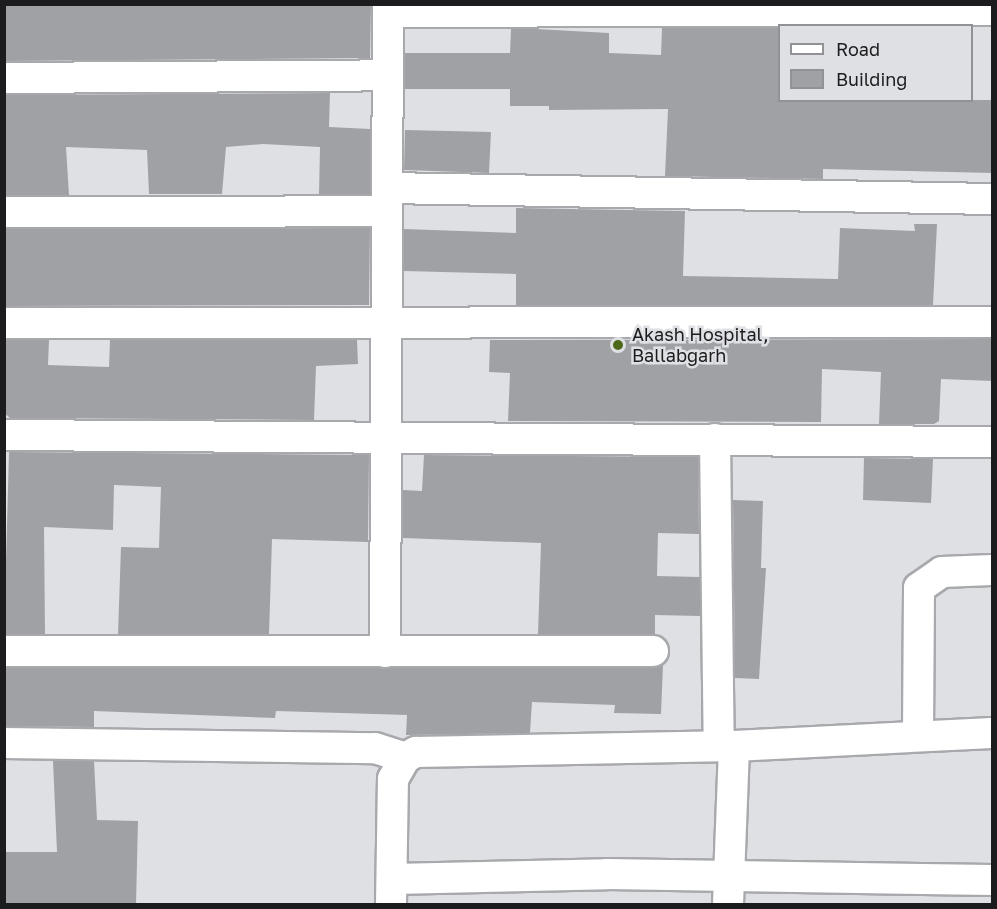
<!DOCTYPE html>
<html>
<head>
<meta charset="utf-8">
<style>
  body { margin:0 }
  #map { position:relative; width:997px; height:909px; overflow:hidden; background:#dfe0e4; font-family:"Golos Text",sans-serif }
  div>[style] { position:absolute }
  .building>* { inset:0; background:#a0a1a5 }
  .roads { filter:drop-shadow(2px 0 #a8a9ad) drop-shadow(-2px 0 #a8a9ad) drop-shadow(0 2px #a8a9ad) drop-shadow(0 -2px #a8a9ad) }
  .minor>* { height:30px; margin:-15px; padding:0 15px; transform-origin:15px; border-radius:15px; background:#fff }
  .dots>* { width:16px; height:16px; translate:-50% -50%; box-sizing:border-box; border:3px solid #dfe0e4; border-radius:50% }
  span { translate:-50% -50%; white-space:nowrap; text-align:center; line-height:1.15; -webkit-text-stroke:5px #dfe0e4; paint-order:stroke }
  .poi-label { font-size:18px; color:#1c1c1e }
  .left { translate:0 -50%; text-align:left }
  .frame { position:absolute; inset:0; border:6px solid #1c1c1e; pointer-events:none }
  .legend { position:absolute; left:778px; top:24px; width:195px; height:78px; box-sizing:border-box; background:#dfe0e4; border:2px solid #919295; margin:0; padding:8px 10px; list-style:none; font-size:18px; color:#1c1c1e }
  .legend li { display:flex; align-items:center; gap:12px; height:30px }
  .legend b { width:30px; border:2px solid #919295 }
</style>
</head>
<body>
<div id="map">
  <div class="building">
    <div style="clip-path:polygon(4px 4px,371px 4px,370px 58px,4px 61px)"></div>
    <div style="clip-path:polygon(662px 28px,780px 28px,780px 100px,993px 100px,993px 173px,823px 169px,823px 179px,665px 176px,668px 109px,549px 110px,549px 106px,510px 106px,510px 89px,405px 89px,405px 53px,510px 53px,511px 29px,536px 29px,609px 33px,609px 53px,661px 55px)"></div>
    <div style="clip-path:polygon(330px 93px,329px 127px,370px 129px,370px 194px,319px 194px,320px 147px,263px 144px,226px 147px,222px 194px,149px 194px,147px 150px,66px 147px,69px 195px,4px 195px,4px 95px)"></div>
    <div style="clip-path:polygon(405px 130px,491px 132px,489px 173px,404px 170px)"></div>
    <div style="clip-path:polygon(516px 208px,685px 211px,683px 276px,838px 279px,840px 228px,915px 231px,914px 224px,937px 224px,933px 305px,516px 305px,516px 274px,404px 271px,404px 229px,516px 233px)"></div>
    <div style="clip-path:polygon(370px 228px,369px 305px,4px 306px,4px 229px)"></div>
    <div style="clip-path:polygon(993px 339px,993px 381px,941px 379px,939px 421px,934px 424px,879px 424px,881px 372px,822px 369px,821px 422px,508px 421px,510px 373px,489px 372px,490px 340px)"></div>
    <div style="clip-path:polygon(4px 340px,49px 340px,48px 365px,109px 367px,110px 340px,357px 340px,358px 364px,316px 366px,314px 420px,10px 418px,4px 413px)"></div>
    <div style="clip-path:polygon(9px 452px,369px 455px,368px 542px,272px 539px,269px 634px,118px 634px,121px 547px,159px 548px,161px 487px,114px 485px,113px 530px,44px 527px,45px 634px,4px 634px)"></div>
    <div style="clip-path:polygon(424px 455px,698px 457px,699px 534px,658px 533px,657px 576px,700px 577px,700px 616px,655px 615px,655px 634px,538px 634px,541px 543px,403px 538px,403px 490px,422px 491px)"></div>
    <div style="clip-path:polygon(864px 458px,933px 459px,931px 503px,863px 500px)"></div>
    <div style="clip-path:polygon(733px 500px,763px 501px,761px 568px,766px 568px,759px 679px,735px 678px)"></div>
    <div style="clip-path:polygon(663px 665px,661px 714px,614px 713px,615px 705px,532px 702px,530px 733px,406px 735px,407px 715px,276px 711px,275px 718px,94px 711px,94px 727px,4px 726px,4px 668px)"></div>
    <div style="clip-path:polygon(53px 761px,94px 761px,97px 820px,138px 821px,136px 904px,4px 904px,4px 852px,57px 852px)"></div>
  </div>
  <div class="roads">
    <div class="minor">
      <div style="left:388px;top:12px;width:604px;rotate:-0.19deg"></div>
      <div style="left:4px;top:78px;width:384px;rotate:-0.4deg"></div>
      <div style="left:387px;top:188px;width:605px;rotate:1.04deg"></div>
      <div style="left:4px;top:212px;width:383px;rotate:-0.1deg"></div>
      <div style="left:4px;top:323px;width:988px;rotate:-0.06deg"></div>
      <div style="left:4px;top:435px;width:988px;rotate:0.41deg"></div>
      <div style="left:715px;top:439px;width:307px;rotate:89.3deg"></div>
      <div style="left:4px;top:651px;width:649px"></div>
      <div style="left:385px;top:652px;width:648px;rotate:-89.73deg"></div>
      <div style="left:918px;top:734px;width:146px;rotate:-89.6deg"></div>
      <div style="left:919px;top:588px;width:28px;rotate:-35deg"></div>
      <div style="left:942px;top:572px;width:50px;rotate:-2.3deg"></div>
      <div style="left:4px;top:743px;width:371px;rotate:0.8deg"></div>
      <div style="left:375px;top:748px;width:32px;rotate:18deg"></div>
      <div style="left:393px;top:879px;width:214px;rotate:-1.3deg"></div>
      <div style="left:607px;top:874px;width:385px;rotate:0.9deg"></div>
      <div style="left:391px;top:904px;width:125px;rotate:-89.1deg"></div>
      <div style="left:393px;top:779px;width:24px;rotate:-60deg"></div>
      <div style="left:405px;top:758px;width:13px;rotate:-29deg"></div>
      <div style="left:416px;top:752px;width:318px;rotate:-1.1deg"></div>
      <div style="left:734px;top:746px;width:258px;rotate:-2.9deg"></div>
      <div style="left:728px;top:904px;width:158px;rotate:-87.8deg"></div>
    </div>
  </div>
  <div class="dots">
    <div style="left:618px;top:345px;background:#4e6819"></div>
  </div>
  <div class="poi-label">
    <span class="left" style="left:632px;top:345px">Akash Hospital,<br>Ballabgarh</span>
  </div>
  <div class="frame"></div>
  <ul class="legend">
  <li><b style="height:8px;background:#fff"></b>Road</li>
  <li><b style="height:16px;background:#a0a1a5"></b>Building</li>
  </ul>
</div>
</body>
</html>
